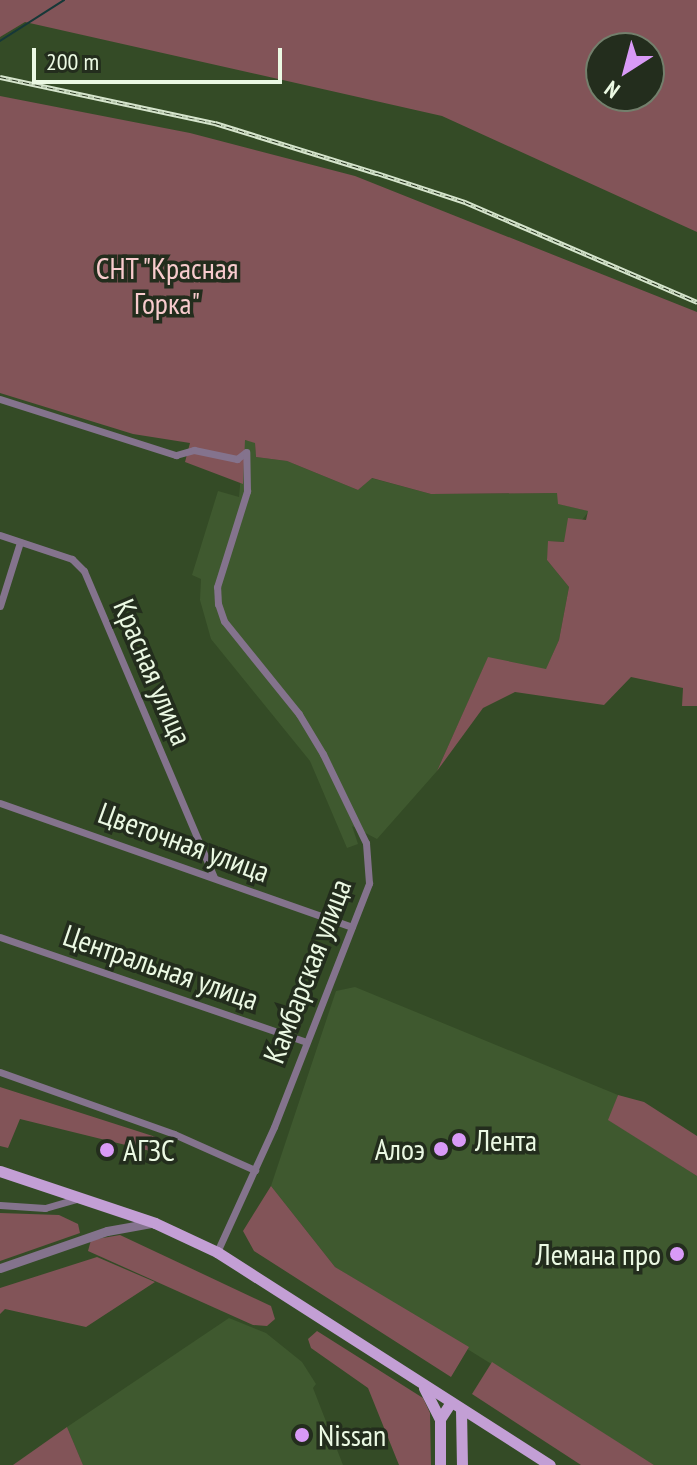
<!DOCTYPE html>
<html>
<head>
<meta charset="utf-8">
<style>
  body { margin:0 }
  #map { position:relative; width:697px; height:1465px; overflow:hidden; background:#344b26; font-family:"PT Sans Narrow",sans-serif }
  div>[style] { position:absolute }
  .built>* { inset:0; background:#3f592f }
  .green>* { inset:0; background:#825458 }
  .stream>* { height:2px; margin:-1px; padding:0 1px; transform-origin:1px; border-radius:1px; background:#163838 }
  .minor>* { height:7px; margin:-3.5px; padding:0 3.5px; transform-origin:3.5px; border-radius:3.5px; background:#84738d }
  .tertiary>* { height:9px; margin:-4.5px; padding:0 4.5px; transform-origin:4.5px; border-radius:4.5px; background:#84738d }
  .primary>* { height:11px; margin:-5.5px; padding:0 5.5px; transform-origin:5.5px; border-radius:5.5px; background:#c39fd5 }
  .rail>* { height:5px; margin-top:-2.5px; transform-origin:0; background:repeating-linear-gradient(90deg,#232d1d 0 6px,#d6e5cd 0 12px); box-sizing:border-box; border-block:2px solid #d6e5cd }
  .dots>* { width:22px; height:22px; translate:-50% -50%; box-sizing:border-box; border:4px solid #232d1d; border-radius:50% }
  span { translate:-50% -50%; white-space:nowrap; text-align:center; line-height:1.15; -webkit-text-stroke:7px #232d1d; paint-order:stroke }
  .park-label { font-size:30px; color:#f8cbcd }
  .street-label { font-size:30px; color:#ebf9e3 }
  .poi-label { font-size:30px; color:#ebf9e3 }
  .left { translate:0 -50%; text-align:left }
  .right { translate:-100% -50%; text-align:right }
  .north { position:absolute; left:585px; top:32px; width:80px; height:80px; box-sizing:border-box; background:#232d1d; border:2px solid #737f6c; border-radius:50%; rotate:216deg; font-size:22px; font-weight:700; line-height:32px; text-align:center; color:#ebf9e3 }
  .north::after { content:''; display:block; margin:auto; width:28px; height:36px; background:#d99af7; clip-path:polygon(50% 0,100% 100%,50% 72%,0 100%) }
  .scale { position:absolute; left:32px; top:48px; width:250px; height:36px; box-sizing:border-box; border:4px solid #ebf9e3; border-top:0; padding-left:10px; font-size:24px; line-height:28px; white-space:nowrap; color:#ebf9e3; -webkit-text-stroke:6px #232d1d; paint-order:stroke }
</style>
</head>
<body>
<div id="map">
  <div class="built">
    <div style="clip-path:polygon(244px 440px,255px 442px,256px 457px,287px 461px,358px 490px,371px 478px,431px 494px,558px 493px,559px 504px,589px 511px,565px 542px,549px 541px,547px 560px,569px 587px,559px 640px,546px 670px,488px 658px,437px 771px,377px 839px,352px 826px,358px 844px,347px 848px,310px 761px,211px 639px,200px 600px,201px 579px,192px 575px,218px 491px,239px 497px)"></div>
    <div style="clip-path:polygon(355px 987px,618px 1095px,609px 1120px,697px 1176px,697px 1465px,654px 1465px,335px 1267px,271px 1186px,336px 991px)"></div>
    <div style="clip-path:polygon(229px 1318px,266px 1333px,302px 1362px,316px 1384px,313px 1388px,343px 1465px,83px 1465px,67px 1427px)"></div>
  </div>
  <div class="green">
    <div style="clip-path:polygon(evenodd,0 0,697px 0,697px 232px,442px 116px,25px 22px,0 37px,0 0,601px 48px,649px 48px,649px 96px,601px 96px,601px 48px)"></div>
    <div style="clip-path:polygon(0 96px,190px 133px,355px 176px,697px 312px,697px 706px,682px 706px,683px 688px,631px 677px,604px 705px,515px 692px,483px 708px,437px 771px,488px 657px,546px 669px,559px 640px,569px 587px,547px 560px,548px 541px,564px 542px,568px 518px,586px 520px,588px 511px,558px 504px,557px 493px,431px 494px,372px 478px,358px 490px,287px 461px,256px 457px,255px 443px,245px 440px,243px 484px,185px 462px,190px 443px,133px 434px,0 393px)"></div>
    <div style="clip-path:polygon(0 1087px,159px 1138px,163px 1146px,159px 1152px,150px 1151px,20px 1119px,8px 1148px,0 1146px)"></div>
    <div style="clip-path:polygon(618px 1095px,644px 1102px,697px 1136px,697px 1176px,608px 1120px)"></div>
    <div style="clip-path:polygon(271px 1186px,335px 1267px,469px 1347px,451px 1377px,254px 1251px,243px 1231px)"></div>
    <div style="clip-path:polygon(0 1213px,59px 1215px,78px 1224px,80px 1233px,0 1261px)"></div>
    <div style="clip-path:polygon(120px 1235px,271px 1306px,275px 1319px,267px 1326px,253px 1325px,88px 1251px,91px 1240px)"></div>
    <div style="clip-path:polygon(97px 1257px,155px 1282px,86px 1327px,5px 1309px,0 1314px,0 1288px)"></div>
    <div style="clip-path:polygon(317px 1331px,423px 1398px,430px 1413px,431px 1465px,399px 1465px,368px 1388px,311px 1348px,308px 1339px)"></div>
    <div style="clip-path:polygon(492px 1362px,654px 1465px,581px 1465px,472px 1394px)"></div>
    <div style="clip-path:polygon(67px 1427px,83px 1465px,13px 1465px)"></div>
  </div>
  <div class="stream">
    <div style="left:0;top:41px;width:76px;rotate:-32.6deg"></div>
  </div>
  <div class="minor">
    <div style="left:0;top:399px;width:185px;rotate:17.7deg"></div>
    <div style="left:176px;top:455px;width:19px;rotate:-16deg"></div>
    <div style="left:194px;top:450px;width:44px;rotate:11.8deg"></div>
    <div style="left:237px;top:459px;width:11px;rotate:-38deg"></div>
    <div style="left:0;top:535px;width:76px;rotate:18.4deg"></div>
    <div style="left:72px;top:559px;width:17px;rotate:45deg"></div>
    <div style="left:84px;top:571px;width:332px;rotate:67deg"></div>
    <div style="left:0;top:606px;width:67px;rotate:-72.6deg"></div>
    <div style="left:0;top:803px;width:373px;rotate:19.4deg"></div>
    <div style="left:0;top:937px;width:324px;rotate:18.9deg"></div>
    <div style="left:0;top:1072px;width:185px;rotate:19.6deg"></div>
    <div style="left:174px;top:1134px;width:89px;rotate:24deg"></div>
    <div style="left:0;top:1205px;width:45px;rotate:3.8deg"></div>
    <div style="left:45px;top:1208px;width:33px;rotate:-16deg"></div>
    <div style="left:217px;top:1252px;width:137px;rotate:-65.5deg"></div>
    <div style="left:274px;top:1127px;width:262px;rotate:-68.7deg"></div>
    <div style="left:369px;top:883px;width:40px;rotate:-94.3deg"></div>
    <div style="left:366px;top:843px;width:99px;rotate:-115.8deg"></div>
    <div style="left:323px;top:754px;width:47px;rotate:-121deg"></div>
    <div style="left:299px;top:714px;width:119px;rotate:-128.9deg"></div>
    <div style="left:224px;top:621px;width:18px;rotate:-109deg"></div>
    <div style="left:218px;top:604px;width:17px;rotate:-93deg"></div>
    <div style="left:217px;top:587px;width:101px;rotate:-72.6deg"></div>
    <div style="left:247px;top:491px;width:39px;rotate:-91deg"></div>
  </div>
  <div class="tertiary">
    <div style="left:0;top:1268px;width:113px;rotate:-19.1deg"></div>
    <div style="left:107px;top:1231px;width:46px;rotate:-10.1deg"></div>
  </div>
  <div class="primary">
    <div style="left:0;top:1171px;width:163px;rotate:18.5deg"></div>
    <div style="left:155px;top:1223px;width:68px;rotate:25.1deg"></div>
    <div style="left:217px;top:1252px;width:395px;rotate:32.6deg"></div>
    <div style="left:424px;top:1388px;width:35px;rotate:63deg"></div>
    <div style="left:461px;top:1409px;width:56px;rotate:89deg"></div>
    <div style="left:440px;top:1465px;width:46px;rotate:-90deg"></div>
    <div style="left:440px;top:1419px;width:20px;rotate:-57deg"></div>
  </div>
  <div class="rail">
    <div style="left:0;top:77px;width:220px;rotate:12.1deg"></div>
    <div style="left:215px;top:123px;width:170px;rotate:17.2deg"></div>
    <div style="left:377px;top:173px;width:93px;rotate:18.2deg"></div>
    <div style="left:465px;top:202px;width:253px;rotate:23.3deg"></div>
  </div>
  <div class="dots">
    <div style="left:459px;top:1140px;background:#d99af7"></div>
    <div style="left:441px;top:1149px;background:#d99af7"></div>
    <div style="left:107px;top:1150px;background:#d99af7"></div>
    <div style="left:677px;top:1254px;background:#d99af7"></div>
    <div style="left:302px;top:1435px;background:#d99af7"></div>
  </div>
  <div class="park-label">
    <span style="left:167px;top:285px">СНТ "Красная<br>Горка"</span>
  </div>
  <div class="street-label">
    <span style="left:153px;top:672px;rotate:67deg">Красная улица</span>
    <span style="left:184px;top:842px;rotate:20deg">Цветочная улица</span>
    <span style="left:161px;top:967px;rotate:19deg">Центральная улица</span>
    <span style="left:307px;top:971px;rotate:-69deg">Камбарская улица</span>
  </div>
  <div class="poi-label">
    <span class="left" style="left:475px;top:1140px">Лента</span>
    <span class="right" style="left:425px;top:1149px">Алоэ</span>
    <span class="left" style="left:123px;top:1150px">АГЗС</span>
    <span class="right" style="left:661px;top:1254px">Лемана про</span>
    <span class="left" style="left:318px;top:1435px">Nissan</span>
  </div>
  <div class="north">N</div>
  <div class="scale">200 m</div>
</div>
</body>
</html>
